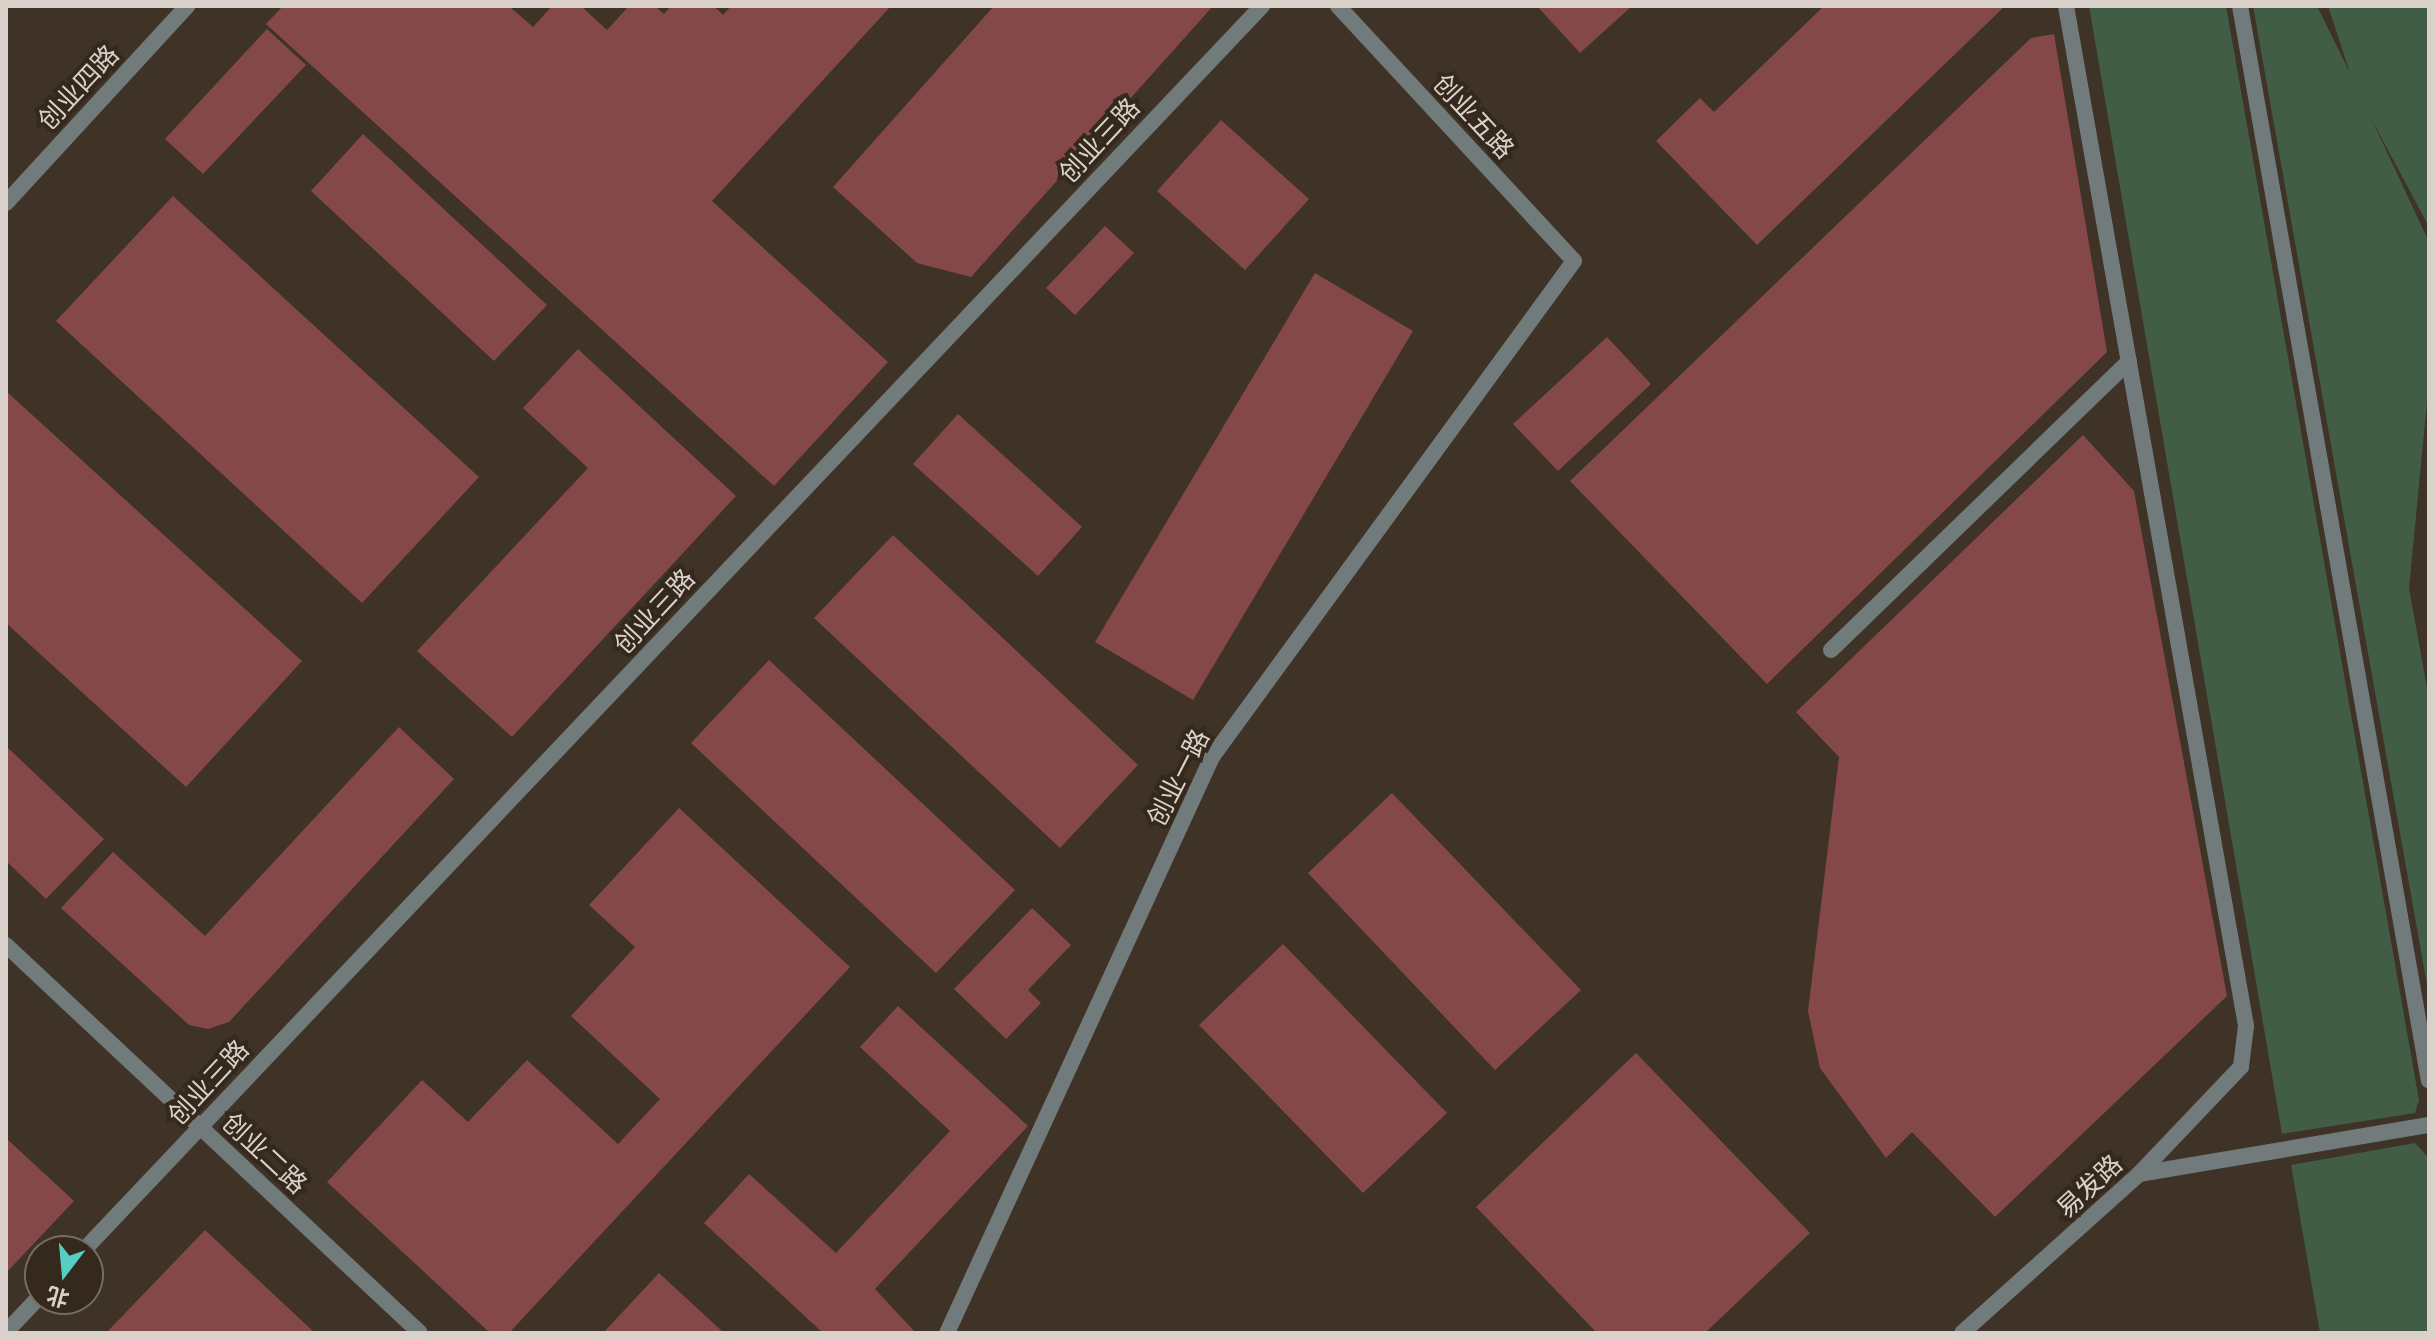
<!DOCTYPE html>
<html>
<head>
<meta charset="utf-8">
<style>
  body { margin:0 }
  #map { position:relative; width:2435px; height:1339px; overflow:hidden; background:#3f3226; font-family:Karla,"Noto Sans SC",sans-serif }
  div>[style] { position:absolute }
  .green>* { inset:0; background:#415d45 }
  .building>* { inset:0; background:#854848 }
  .lane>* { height:16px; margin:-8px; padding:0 8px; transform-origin:8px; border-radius:8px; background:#717b7c }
  .street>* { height:16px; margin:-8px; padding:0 8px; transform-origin:8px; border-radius:8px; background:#717b7c }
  span { translate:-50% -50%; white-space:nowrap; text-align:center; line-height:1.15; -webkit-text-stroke:8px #35281c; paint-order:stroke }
  .street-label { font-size:26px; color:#dad2ca }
  .frame { position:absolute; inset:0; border:8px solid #dad2ca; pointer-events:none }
  .north { position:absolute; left:24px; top:1235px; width:80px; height:80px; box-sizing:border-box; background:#35281c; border:2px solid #776c62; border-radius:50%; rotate:196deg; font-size:22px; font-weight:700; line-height:32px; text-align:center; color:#dad2ca }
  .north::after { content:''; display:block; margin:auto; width:28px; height:36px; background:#56cec3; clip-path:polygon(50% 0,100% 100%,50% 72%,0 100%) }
</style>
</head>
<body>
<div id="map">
  <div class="green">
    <div style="clip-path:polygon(2089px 6px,2226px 6px,2419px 1100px,2415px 1113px,2282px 1134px)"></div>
    <div style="clip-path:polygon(2253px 6px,2317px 6px,2350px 73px,2328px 6px,2429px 6px,2429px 227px,2372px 120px,2429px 242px,2429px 382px,2409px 588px,2429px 699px,2429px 996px)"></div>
    <div style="clip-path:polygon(2415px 1143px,2429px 1158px,2429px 1333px,2320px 1333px,2291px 1165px)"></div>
  </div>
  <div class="building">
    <div style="clip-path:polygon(283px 6px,509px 6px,533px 27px,552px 6px,581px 6px,607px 30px,629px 6px,655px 6px,664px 14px,671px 6px,714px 6px,723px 15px,731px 6px,891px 6px,712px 201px,888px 362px,774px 486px,266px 24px)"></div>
    <div style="clip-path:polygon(994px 6px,1213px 6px,971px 277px,917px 263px,833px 187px)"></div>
    <div style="clip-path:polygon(1537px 6px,1632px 6px,1580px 53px)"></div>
    <div style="clip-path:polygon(1824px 6px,2005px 6px,1757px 245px,1656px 141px,1700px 98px,1714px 112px)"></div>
    <div style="clip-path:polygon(267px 29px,306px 65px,203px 174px,165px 139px)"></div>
    <div style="clip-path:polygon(2054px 34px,2107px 352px,1767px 684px,1570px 481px,2031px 38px)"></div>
    <div style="clip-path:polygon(1221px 120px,1309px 199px,1245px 270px,1157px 191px)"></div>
    <div style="clip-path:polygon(363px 134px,547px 305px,494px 361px,311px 191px)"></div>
    <div style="clip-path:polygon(173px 196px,479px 477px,362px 603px,56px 321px)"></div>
    <div style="clip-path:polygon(1105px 226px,1134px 253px,1075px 315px,1046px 288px)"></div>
    <div style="clip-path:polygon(1315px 273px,1413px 331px,1193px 700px,1095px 642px)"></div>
    <div style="clip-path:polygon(1607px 337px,1651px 384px,1558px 471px,1513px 424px)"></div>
    <div style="clip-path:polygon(578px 349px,736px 496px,512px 737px,417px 651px,588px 468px,523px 408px)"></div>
    <div style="clip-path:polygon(6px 391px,302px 661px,186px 787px,6px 623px)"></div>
    <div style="clip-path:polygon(958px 414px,1082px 527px,1038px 576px,913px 464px)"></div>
    <div style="clip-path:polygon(2083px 435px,2134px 491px,2227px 996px,1995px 1217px,1912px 1132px,1886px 1158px,1820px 1068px,1808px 1011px,1839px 757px,1796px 712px)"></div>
    <div style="clip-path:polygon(893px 535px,1138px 765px,1060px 848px,814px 618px)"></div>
    <div style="clip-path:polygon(769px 660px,1015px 890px,936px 973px,691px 743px)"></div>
    <div style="clip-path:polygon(399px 727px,454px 779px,229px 1022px,208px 1029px,189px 1025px,61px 908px,113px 852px,205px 936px)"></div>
    <div style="clip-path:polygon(6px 746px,104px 839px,46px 899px,6px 861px)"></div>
    <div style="clip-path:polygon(1392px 793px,1581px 990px,1495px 1070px,1308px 873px)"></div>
    <div style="clip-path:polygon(679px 808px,850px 967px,509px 1333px,490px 1333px,327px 1182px,422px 1080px,468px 1122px,527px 1060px,618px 1144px,660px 1099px,571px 1016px,635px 947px,589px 905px)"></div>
    <div style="clip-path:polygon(1032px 908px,1071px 945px,1028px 990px,1041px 1003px,1006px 1039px,954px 989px)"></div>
    <div style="clip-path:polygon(1283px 944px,1447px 1113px,1363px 1193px,1199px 1025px)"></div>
    <div style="clip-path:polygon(898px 1006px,1028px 1126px,875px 1289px,916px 1333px,823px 1333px,704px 1223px,749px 1174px,836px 1253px,950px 1131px,860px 1047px)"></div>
    <div style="clip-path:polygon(1636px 1053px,1810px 1233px,1705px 1333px,1597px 1333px,1476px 1207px)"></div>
    <div style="clip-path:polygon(6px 1138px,74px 1201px,6px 1273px)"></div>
    <div style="clip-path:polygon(205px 1230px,315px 1333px,106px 1333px)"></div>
    <div style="clip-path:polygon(659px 1273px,724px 1333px,603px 1333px)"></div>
  </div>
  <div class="lane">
    <div style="left:2066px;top:6px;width:1036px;rotate:79.99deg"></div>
    <div style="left:2246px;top:1026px;width:41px;rotate:97deg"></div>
    <div style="left:2240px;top:6px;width:1091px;rotate:80.03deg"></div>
    <div style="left:1831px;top:650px;width:415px;rotate:-44.1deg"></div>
    <div style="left:2139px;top:1174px;width:294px;rotate:-9.6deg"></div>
    <div style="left:947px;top:1333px;width:634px;rotate:-65.29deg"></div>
    <div style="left:1212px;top:757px;width:614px;rotate:-53.88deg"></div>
  </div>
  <div class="street">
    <div style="left:1338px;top:6px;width:347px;rotate:47.2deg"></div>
    <div style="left:6px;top:203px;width:268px;rotate:-47.4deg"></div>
    <div style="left:6px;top:945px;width:567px;rotate:43.14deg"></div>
    <div style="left:83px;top:1251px;width:1715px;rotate:-46.56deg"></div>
    <div style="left:6px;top:1332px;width:50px;rotate:-46.6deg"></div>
    <div style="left:1962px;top:1333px;width:238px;rotate:-41.9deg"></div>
    <div style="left:2139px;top:1174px;width:148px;rotate:-46.4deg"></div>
  </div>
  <div class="street-label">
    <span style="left:79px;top:88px;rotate:-47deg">创业四路</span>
    <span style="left:1473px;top:117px;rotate:47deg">创业五路</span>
    <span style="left:1100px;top:141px;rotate:-47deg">创业三路</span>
    <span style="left:655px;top:612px;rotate:-47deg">创业三路</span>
    <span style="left:1179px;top:778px;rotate:-63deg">创业一路</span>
    <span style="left:209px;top:1083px;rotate:-47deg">创业三路</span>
    <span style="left:264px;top:1154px;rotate:43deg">创业二路</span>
    <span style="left:2090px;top:1187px;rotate:-43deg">易发路</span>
  </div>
  <div class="frame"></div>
  <div class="north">北</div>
</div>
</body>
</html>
